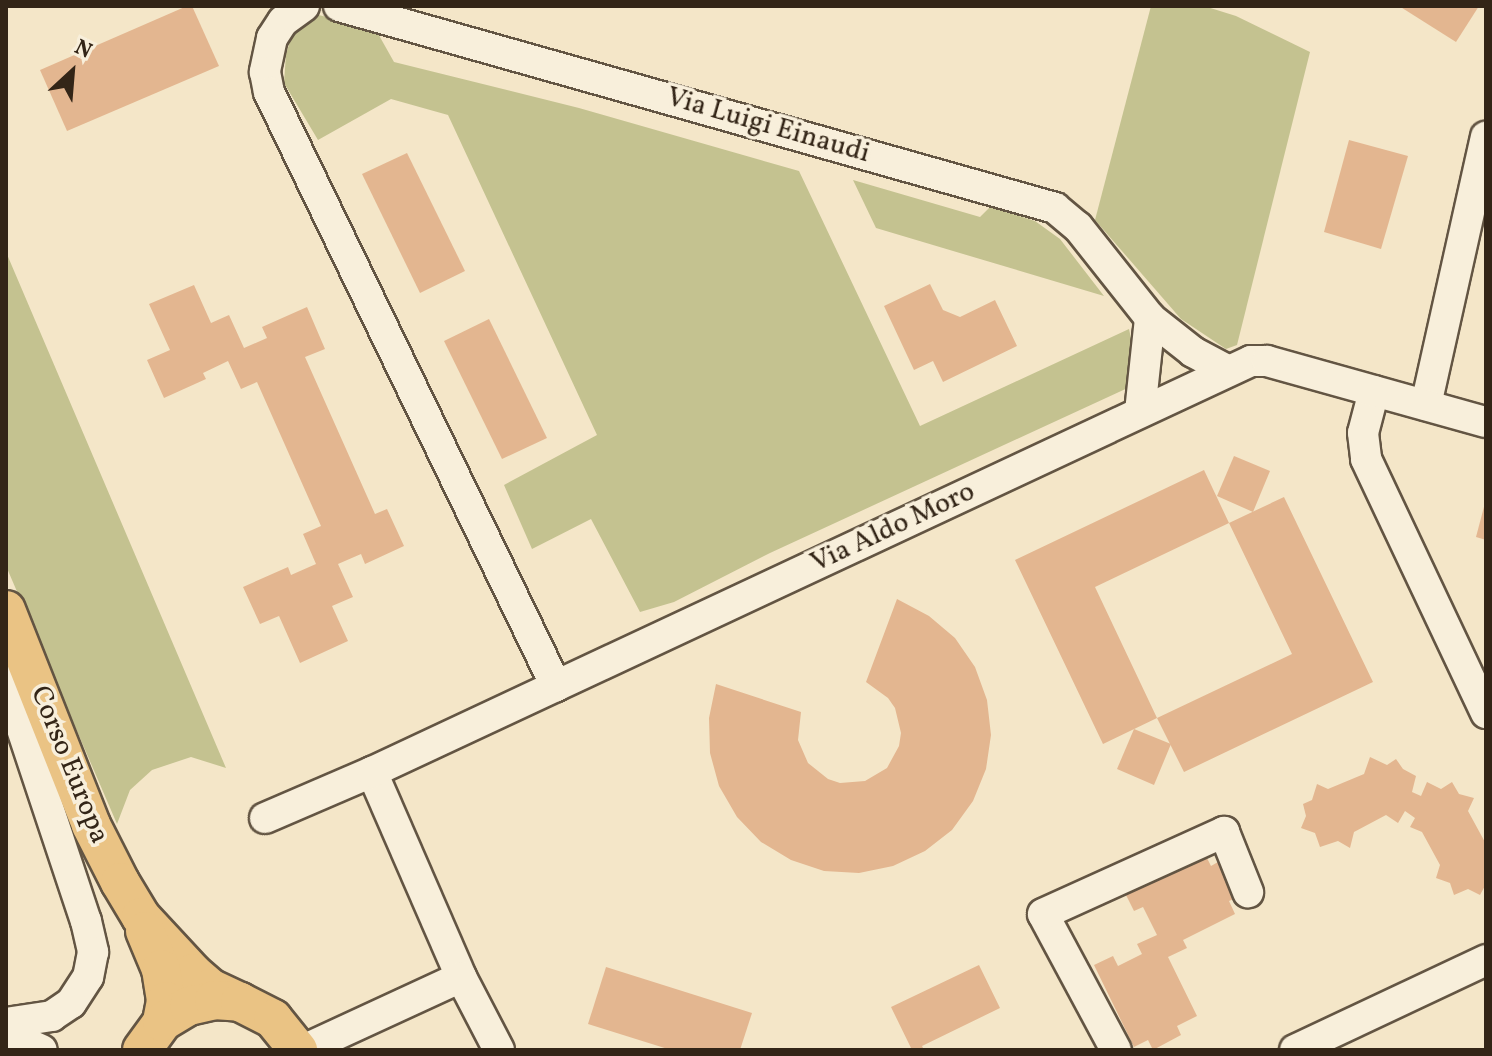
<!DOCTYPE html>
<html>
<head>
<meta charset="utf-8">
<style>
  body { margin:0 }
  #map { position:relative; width:1492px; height:1056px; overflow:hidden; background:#f4e6c8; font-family:Vollkorn,serif }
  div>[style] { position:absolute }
  .green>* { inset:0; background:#c4c290 }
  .building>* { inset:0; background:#e3b690 }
  .roads { filter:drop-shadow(2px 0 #635543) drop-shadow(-2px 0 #635543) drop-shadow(0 2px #635543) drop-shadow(0 -2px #635543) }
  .minor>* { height:30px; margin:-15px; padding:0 15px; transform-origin:15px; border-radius:15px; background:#f8efdb }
  .major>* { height:38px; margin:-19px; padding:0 19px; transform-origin:19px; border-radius:19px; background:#eac384 }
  span { translate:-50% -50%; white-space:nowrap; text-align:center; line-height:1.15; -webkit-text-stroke:7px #f8efdb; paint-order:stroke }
  .street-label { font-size:28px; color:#332517 }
  .frame { position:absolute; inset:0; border:8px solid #332517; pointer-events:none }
  .north { position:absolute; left:32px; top:32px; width:80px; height:80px; -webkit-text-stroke:6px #f8efdb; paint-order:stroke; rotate:26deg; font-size:22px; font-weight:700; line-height:32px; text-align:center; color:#332517 }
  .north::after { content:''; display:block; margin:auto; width:28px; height:36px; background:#332517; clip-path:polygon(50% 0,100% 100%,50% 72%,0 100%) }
</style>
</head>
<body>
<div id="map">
  <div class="green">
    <div style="clip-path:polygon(1151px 6px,1204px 6px,1236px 16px,1310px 52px,1237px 345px,1226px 349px,1181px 319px,1095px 220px)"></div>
    <div style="clip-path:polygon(315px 14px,376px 30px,394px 62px,579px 108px,799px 171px,920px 426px,1129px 329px,1133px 348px,1132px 386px,770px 553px,674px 602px,640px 612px,591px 519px,532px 549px,504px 485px,597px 435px,448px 115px,391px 99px,318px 140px,284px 83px,286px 54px,293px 32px)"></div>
    <div style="clip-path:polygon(853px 180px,980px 217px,990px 207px,1035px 221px,1060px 239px,1104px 296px,876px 228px)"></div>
    <div style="clip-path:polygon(6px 252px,226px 768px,191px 757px,152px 770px,130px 790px,117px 824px,6px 566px)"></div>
  </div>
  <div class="building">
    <div style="clip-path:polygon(187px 6px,192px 6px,219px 66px,67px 131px,40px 70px)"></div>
    <div style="clip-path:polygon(1399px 6px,1479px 6px,1456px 42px)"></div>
    <div style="clip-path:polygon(1349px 140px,1408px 156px,1381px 249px,1324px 232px)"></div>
    <div style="clip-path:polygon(407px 153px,465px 271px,420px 293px,362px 174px)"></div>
    <div style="clip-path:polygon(930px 284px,943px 310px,960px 317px,995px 300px,1017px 346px,943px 382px,933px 361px,914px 370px,884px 306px)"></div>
    <div style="clip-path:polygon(194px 285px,211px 323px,229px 315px,244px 348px,267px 338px,262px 327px,307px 307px,325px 349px,305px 357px,375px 514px,387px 509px,404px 546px,365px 564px,361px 554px,338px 564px,353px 597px,332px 606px,348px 641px,300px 663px,279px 616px,260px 624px,243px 587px,288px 567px,291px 575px,316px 564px,303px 534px,321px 526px,257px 382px,241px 389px,228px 361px,203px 373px,206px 379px,164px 398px,147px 360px,170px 350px,149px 304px)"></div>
    <div style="clip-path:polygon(489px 319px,547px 438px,502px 459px,444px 341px)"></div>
    <div style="clip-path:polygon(1234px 456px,1270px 471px,1253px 512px,1217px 496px)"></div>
    <div style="clip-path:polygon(1204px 470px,1229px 523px,1095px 587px,1157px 718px,1103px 744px,1015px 560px)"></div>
    <div style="clip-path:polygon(1284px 497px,1373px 682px,1184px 772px,1157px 718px,1292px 654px,1229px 523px)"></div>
    <div style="clip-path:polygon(1485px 503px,1486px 504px,1486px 540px,1476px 537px)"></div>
    <div style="clip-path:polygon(897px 599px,929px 616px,955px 638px,975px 667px,987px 700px,991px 735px,986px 769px,973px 801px,952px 830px,925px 851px,893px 866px,859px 873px,824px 871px,791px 860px,761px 842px,737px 817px,719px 786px,710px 753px,709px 718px,716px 684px,801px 712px,798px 740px,808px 763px,828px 779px,840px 783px,865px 781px,887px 768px,899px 746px,901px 733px,895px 708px,888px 698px,866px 682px)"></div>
    <div style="clip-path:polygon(1134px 729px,1171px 744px,1154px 785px,1117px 769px)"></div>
    <div style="clip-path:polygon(1370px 757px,1387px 765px,1396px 759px,1403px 769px,1416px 776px,1412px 792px,1421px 796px,1427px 782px,1441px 789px,1452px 782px,1459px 794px,1474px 798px,1468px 811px,1486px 844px,1486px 884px,1480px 895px,1468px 889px,1454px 895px,1450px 883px,1436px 878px,1440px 865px,1422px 832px,1410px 827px,1415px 818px,1405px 811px,1398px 823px,1386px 815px,1354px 832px,1350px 848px,1338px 841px,1320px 847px,1315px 833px,1301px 828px,1306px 816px,1303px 804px,1312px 800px,1317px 784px,1328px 789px,1364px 774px)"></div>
    <div style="clip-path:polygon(1205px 854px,1211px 866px,1218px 862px,1236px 898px,1229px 901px,1235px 914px,1183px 940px,1187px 948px,1168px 957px,1197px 1016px,1177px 1026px,1181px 1035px,1153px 1050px,1148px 1040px,1134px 1047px,1094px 965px,1113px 956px,1118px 966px,1142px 954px,1137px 944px,1157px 935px,1143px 907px,1134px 911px,1125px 893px)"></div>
    <div style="clip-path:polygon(979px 965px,1000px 1008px,922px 1046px,924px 1050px,912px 1050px,891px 1007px)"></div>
    <div style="clip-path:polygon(606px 967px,752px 1013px,740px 1050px,671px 1050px,588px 1024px)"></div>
  </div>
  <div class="roads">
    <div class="minor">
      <div style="left:304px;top:6px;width:26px;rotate:144deg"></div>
      <div style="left:283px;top:21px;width:20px;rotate:123deg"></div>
      <div style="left:272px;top:38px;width:35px;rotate:102deg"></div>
      <div style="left:265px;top:72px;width:20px;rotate:79deg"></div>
      <div style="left:269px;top:92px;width:660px;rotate:64.21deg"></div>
      <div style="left:339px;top:6px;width:744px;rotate:15.75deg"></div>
      <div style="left:1055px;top:208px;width:30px;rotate:40deg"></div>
      <div style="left:1078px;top:227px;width:116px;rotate:51.6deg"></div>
      <div style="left:1150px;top:318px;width:55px;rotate:38.3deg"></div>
      <div style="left:1193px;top:352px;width:40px;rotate:28deg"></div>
      <div style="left:1374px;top:391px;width:43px;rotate:104.7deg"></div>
      <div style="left:1363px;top:433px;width:26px;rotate:83deg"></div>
      <div style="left:1366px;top:459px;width:281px;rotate:64.7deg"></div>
      <div style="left:1426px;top:405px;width:275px;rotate:-77.4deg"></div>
      <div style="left:1140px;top:412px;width:95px;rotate:-83.9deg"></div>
      <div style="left:6px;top:643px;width:66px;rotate:82.1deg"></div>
      <div style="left:15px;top:708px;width:225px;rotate:71.6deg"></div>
      <div style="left:86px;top:921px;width:32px;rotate:77deg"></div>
      <div style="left:93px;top:952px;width:25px;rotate:101deg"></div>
      <div style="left:88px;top:977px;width:31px;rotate:123deg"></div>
      <div style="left:71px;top:1003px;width:23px;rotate:146deg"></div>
      <div style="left:52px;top:1016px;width:47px;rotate:171.3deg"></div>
      <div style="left:372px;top:772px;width:223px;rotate:66.5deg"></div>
      <div style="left:461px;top:977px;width:82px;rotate:62.5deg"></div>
      <div style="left:265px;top:818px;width:116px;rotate:-23.3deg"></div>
      <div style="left:372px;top:772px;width:970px;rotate:-25.06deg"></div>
      <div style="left:1251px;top:361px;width:16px"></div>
      <div style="left:1267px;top:361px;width:227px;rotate:15.6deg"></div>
      <div style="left:6px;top:1034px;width:39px;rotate:24deg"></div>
      <div style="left:303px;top:1050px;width:174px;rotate:-24.8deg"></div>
      <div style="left:1116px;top:1050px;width:154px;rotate:-118.2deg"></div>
      <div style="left:1043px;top:914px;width:199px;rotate:-24.4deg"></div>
      <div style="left:1224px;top:832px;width:65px;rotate:68.2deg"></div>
      <div style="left:1295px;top:1050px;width:211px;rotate:-25.2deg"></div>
    </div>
    <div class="major">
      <div style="left:6px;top:610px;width:231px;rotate:68.4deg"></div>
      <div style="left:91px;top:825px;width:64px;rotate:63deg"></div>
      <div style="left:120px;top:882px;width:41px;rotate:59deg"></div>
      <div style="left:141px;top:917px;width:76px;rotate:47.1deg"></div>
      <div style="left:193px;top:973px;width:23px;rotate:41deg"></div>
      <div style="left:210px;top:988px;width:33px;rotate:25deg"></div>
      <div style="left:145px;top:931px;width:41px;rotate:67.2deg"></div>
      <div style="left:161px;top:969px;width:32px;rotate:81deg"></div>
      <div style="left:166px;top:1001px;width:21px;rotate:101deg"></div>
      <div style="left:142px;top:1050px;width:34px;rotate:-54deg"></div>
      <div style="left:162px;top:1022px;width:31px;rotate:-31deg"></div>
      <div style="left:189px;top:1006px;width:26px;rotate:-13deg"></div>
      <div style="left:214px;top:1000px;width:26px;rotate:4deg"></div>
      <div style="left:240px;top:1002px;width:37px;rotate:27deg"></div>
      <div style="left:273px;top:1019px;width:40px;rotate:51deg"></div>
    </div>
  </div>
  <div class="street-label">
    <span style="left:768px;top:126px;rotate:16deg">Via Luigi Einaudi</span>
    <span style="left:893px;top:528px;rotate:-25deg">Via Aldo Moro</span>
    <span style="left:69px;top:765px;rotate:68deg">Corso Europa</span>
  </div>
  <div class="frame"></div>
  <div class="north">N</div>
</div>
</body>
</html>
